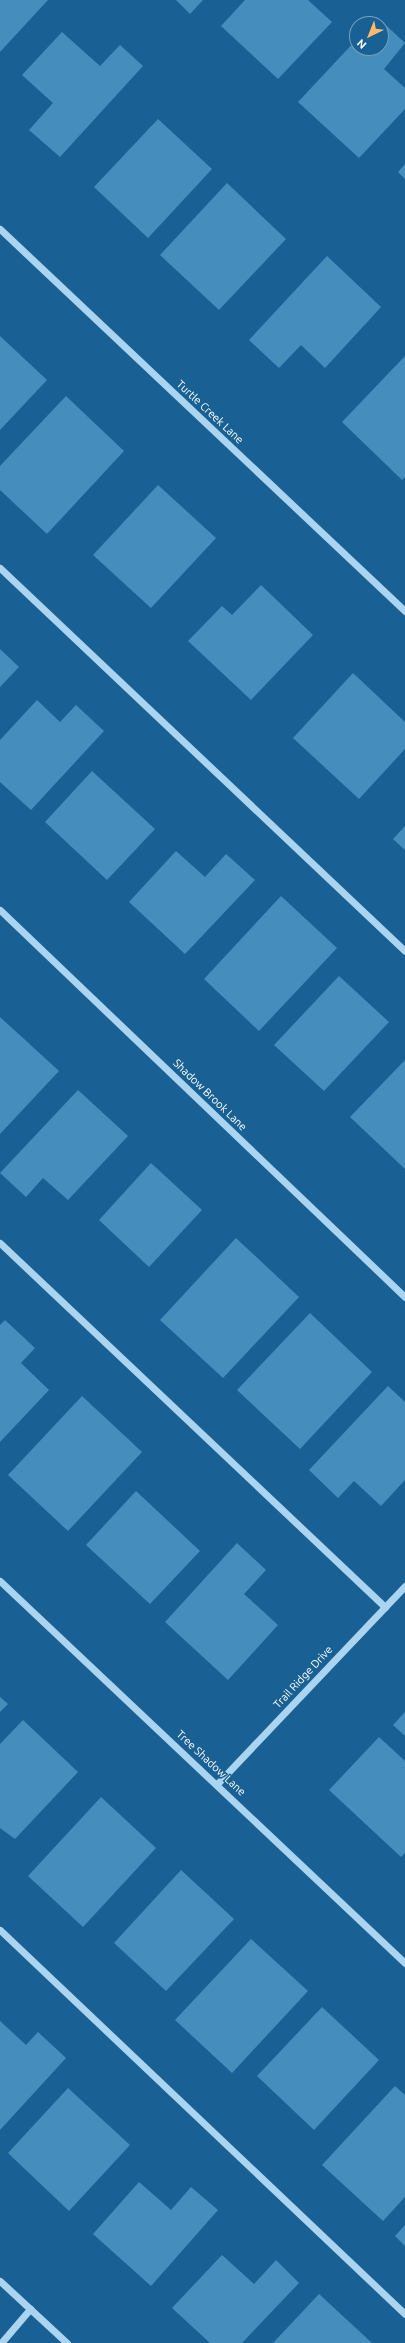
<!DOCTYPE html>
<html>
<head>
<meta charset="utf-8">
<style>
  body { margin:0 }
  #map { position:relative; width:405px; height:2343px; overflow:hidden; background:#196194; font-family:Ubuntu,sans-serif }
  div>[style] { position:absolute }
  .building>* { inset:0; background:#458dbd }
  .minor>* { height:7px; margin:-3.5px; padding:0 3.5px; transform-origin:3.5px; border-radius:3.5px; background:#aad4f0 }
  span { translate:-50% -50%; white-space:nowrap; text-align:center; line-height:1.15; -webkit-text-stroke:3px #196194; paint-order:stroke }
  .street-label { font-size:11px; color:#fff }
  .north { position:absolute; left:349px; top:16px; width:40px; height:40px; box-sizing:border-box; background:#196194; border:1px solid #75a0bf; border-radius:50%; rotate:223deg; font-size:11px; font-weight:700; line-height:16px; text-align:center; color:#fff }
  .north::after { content:''; display:block; margin:auto; width:14px; height:18px; background:#ffbc68; clip-path:polygon(50% 0,100% 100%,50% 72%,0 100%) }
</style>
</head>
<body>
<div id="map">
  <div class="building">
    <div style="clip-path:polygon(0 0,48px 0,0 52px)"></div>
    <div style="clip-path:polygon(176px 0,203px 0,190px 14px)"></div>
    <div style="clip-path:polygon(245px 0,308px 0,332px 22px,278px 79px,221px 26px)"></div>
    <div style="clip-path:polygon(377px 17px,405px 43px,384px 69px,405px 88px,405px 109px,359px 158px,298px 102px,357px 39px,357px 48px,381px 48px,381px 24px,371px 24px)"></div>
    <div style="clip-path:polygon(62px 32px,100px 66px,120px 45px,143px 66px,60px 157px,29px 130px,53px 103px,22px 75px)"></div>
    <div style="clip-path:polygon(158px 119px,212px 169px,148px 238px,94px 187px)"></div>
    <div style="clip-path:polygon(405px 164px,405px 179px,398px 172px)"></div>
    <div style="clip-path:polygon(227px 183px,286px 239px,219px 310px,160px 255px)"></div>
    <div style="clip-path:polygon(327px 256px,381px 307px,325px 368px,301px 345px,279px 368px,249px 340px)"></div>
    <div style="clip-path:polygon(0 336px,47px 380px,0 430px)"></div>
    <div style="clip-path:polygon(405px 356px,405px 477px,402px 480px,342px 422px)"></div>
    <div style="clip-path:polygon(66px 396px,124px 451px,47px 534px,0 490px,0 466px)"></div>
    <div style="clip-path:polygon(158px 485px,216px 538px,151px 608px,93px 555px)"></div>
    <div style="clip-path:polygon(261px 585px,313px 635px,251px 700px,188px 641px,222px 606px,232px 615px)"></div>
    <div style="clip-path:polygon(0 649px,19px 667px,0 687px)"></div>
    <div style="clip-path:polygon(353px 673px,405px 722px,405px 749px,359px 799px,293px 738px)"></div>
    <div style="clip-path:polygon(37px 700px,60px 722px,76px 705px,104px 731px,31px 810px,0 782px,0 740px)"></div>
    <div style="clip-path:polygon(92px 771px,155px 829px,107px 880px,45px 822px)"></div>
    <div style="clip-path:polygon(405px 826px,405px 850px,393px 839px)"></div>
    <div style="clip-path:polygon(176px 851px,205px 877px,226px 854px,255px 880px,185px 954px,129px 902px)"></div>
    <div style="clip-path:polygon(281px 896px,337px 948px,259px 1031px,204px 979px)"></div>
    <div style="clip-path:polygon(339px 976px,389px 1022px,324px 1091px,274px 1045px)"></div>
    <div style="clip-path:polygon(0 1017px,59px 1071px,0 1134px)"></div>
    <div style="clip-path:polygon(405px 1060px,405px 1169px,350px 1117px)"></div>
    <div style="clip-path:polygon(78px 1090px,128px 1136px,68px 1200px,43px 1178px,26px 1197px,0 1173px)"></div>
    <div style="clip-path:polygon(151px 1163px,202px 1210px,149px 1267px,99px 1220px)"></div>
    <div style="clip-path:polygon(236px 1238px,299px 1297px,223px 1378px,160px 1320px)"></div>
    <div style="clip-path:polygon(310px 1313px,372px 1372px,300px 1449px,237px 1390px)"></div>
    <div style="clip-path:polygon(5px 1320px,35px 1348px,21px 1363px,49px 1390px,0 1442px,0 1325px)"></div>
    <div style="clip-path:polygon(388px 1386px,405px 1402px,405px 1480px,381px 1506px,354px 1481px,338px 1498px,309px 1470px)"></div>
    <div style="clip-path:polygon(82px 1396px,142px 1452px,68px 1531px,8px 1475px)"></div>
    <div style="clip-path:polygon(136px 1491px,200px 1551px,150px 1604px,86px 1545px)"></div>
    <div style="clip-path:polygon(237px 1543px,266px 1570px,244px 1594px,278px 1625px,228px 1680px,165px 1622px)"></div>
    <div style="clip-path:polygon(0 1697px,8px 1704px,0 1712px)"></div>
    <div style="clip-path:polygon(405px 1712px,405px 1736px,393px 1725px)"></div>
    <div style="clip-path:polygon(23px 1720px,78px 1772px,15px 1839px,0 1828px,0 1744px)"></div>
    <div style="clip-path:polygon(379px 1737px,405px 1761px,405px 1853px,401px 1857px,329px 1790px)"></div>
    <div style="clip-path:polygon(101px 1797px,156px 1848px,83px 1927px,28px 1876px)"></div>
    <div style="clip-path:polygon(181px 1870px,234px 1919px,166px 1991px,114px 1943px)"></div>
    <div style="clip-path:polygon(251px 1939px,308px 1991px,232px 2073px,175px 2020px)"></div>
    <div style="clip-path:polygon(322px 2007px,379px 2060px,314px 2130px,257px 2076px)"></div>
    <div style="clip-path:polygon(0 2021px,26px 2045px,38px 2032px,66px 2058px,0 2130px)"></div>
    <div style="clip-path:polygon(395px 2086px,405px 2095px,405px 2197px,383px 2221px,322px 2165px)"></div>
    <div style="clip-path:polygon(68px 2088px,130px 2145px,69px 2211px,8px 2153px)"></div>
    <div style="clip-path:polygon(139px 2182px,171px 2210px,191px 2187px,218px 2210px,151px 2286px,93px 2234px)"></div>
    <div style="clip-path:polygon(405px 2225px,405px 2246px,395px 2236px)"></div>
    <div style="clip-path:polygon(222px 2255px,254px 2284px,276px 2260px,299px 2283px,242px 2343px,210px 2343px,172px 2308px)"></div>
    <div style="clip-path:polygon(319px 2294px,372px 2343px,273px 2343px)"></div>
  </div>
  <div class="minor">
    <div style="left:0;top:229px;width:557px;rotate:43.33deg"></div>
    <div style="left:0;top:568px;width:557px;rotate:43.4deg"></div>
    <div style="left:0;top:910px;width:560px;rotate:43.7deg"></div>
    <div style="left:0;top:1243px;width:530px;rotate:43.39deg"></div>
    <div style="left:0;top:1581px;width:557px;rotate:43.33deg"></div>
    <div style="left:217px;top:1784px;width:273px;rotate:-46.5deg"></div>
    <div style="left:0;top:1930px;width:558px;rotate:43.48deg"></div>
    <div style="left:0;top:2281px;width:91px;rotate:42.8deg"></div>
    <div style="left:1px;top:2343px;width:45px;rotate:-49.5deg"></div>
  </div>
  <div class="street-label">
    <span style="left:210px;top:412px;rotate:43deg">Turtle Creek Lane</span>
    <span style="left:210px;top:1095px;rotate:44deg">Shadow Brook Lane</span>
    <span style="left:303px;top:1677px;rotate:-47deg">Trail Ridge Drive</span>
    <span style="left:211px;top:1763px;rotate:43deg">Tree Shadow Lane</span>
  </div>
  <div class="north">N</div>
</div>
</body>
</html>
